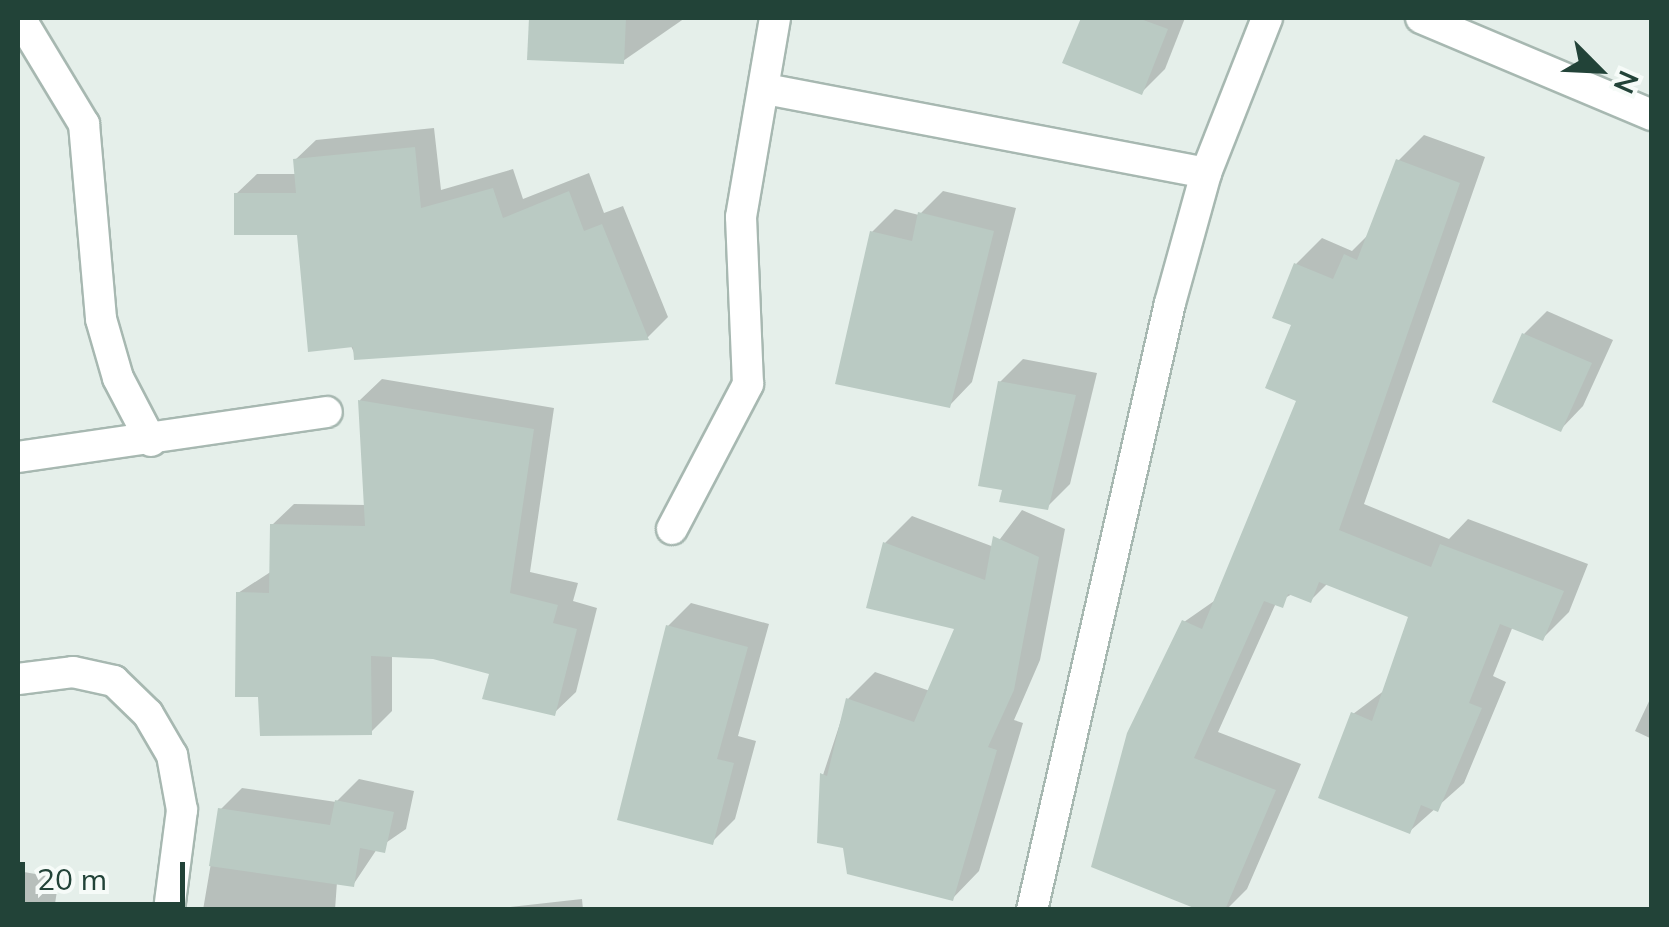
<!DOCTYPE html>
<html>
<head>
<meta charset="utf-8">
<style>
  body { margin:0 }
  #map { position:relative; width:1669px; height:927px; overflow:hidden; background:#e5efea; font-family:Mulish,sans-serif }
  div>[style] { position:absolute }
  .shadow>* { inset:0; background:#0003 }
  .building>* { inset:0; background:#bacac3 }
  .roads { filter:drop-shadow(2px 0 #a7b8b1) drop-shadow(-2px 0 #a7b8b1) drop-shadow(0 2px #a7b8b1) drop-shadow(0 -2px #a7b8b1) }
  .minor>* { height:30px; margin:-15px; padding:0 15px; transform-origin:15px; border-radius:15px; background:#fff }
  span { translate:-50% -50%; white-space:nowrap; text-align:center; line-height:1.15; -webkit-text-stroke:10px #f6fbf8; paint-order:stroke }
  .frame { position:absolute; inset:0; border:20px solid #224338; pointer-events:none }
  .north { position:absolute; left:1549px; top:20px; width:100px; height:100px; -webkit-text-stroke:8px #f6fbf8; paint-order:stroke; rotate:114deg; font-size:28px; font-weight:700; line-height:40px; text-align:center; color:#224338 }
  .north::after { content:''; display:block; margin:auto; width:35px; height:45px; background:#224338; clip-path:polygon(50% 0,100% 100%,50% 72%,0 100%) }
  .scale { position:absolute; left:20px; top:862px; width:165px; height:45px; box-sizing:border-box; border:5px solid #224338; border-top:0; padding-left:12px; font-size:30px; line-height:35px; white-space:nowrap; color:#224338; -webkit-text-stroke:8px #f6fbf8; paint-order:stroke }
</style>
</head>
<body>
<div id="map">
  <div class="shadow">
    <div style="clip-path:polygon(532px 18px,685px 18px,623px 61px,529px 58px)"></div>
    <div style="clip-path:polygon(1084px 18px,1185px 18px,1165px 69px,1142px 92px,1066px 62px)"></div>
    <div style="clip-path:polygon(434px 128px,441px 190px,513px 169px,523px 199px,589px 173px,604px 213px,623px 206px,668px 317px,648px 337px,356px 357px,299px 232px,236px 194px,257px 174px,297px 174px,295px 160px,316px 140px)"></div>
    <div style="clip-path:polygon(1424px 135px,1485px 157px,1364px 504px,1449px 539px,1468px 519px,1588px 564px,1569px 612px,1543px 638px,1513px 626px,1493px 676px,1506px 682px,1464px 783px,1410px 831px,1353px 714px,1385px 690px,1412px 616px,1328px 583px,1311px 600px,1294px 593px,1276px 603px,1218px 732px,1301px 764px,1247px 889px,1226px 910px,1206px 910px,1094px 866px,1184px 622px,1217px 599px,1299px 399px,1296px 264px,1322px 238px,1352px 251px,1371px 232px,1398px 161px)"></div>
    <div style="clip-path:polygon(943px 191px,1016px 208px,972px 382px,950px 405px,872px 232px,895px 209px,919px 215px)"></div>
    <div style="clip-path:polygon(1547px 311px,1613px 340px,1583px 406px,1561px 429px,1524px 334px)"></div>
    <div style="clip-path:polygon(1023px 359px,1097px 373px,1070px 484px,1047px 507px,1000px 382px)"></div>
    <div style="clip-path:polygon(382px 379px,554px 408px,530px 572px,578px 583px,573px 601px,597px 608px,576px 692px,554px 713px,492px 672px,433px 657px,392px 655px,392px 711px,370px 733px,261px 694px,238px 593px,272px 571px,272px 525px,294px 504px,367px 505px,360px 400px)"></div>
    <div style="clip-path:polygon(1022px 510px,1065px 529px,1040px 660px,1014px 720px,1023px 723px,979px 871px,952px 899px,823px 775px,848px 699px,875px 672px,930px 691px,958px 628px,885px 543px,912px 516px,994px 547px)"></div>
    <div style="clip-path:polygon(691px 603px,769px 624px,738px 736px,756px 741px,735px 819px,712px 842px,668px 626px)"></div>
    <div style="clip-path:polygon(1652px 695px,1652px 739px,1635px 731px)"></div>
    <div style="clip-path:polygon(359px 779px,414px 791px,406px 829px,377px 849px,353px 885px,337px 882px,335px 910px,203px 910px,220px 810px,242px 788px,336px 802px)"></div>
    <div style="clip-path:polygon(18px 871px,59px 878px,54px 910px,18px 910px)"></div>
    <div style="clip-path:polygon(582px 899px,583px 910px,482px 910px)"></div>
  </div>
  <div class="building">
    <div style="clip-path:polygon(529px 18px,626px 18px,624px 64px,527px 60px)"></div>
    <div style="clip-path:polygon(1081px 18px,1138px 18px,1168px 29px,1142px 95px,1062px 63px)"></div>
    <div style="clip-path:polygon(415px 147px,421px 208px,493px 188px,503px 218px,569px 191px,584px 231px,602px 224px,649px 340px,354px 360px,353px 347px,308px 352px,297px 235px,234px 235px,234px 193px,296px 193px,293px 159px)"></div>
    <div style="clip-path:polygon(1396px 159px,1460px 183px,1339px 530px,1431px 567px,1440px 544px,1564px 591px,1543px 641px,1500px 624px,1469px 703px,1482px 708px,1438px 812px,1421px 805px,1410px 834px,1318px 798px,1351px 712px,1372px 721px,1408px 617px,1319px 582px,1311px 603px,1288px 594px,1283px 608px,1264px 601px,1194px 758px,1276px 790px,1225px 910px,1199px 910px,1091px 867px,1127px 733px,1182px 620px,1202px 629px,1296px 401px,1265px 388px,1291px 325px,1272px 318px,1294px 263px,1333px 279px,1344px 254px,1357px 260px)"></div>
    <div style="clip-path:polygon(918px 212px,994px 231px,950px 408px,835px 384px,870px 231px,912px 241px)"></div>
    <div style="clip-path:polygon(1522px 333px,1592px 363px,1561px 432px,1492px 402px)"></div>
    <div style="clip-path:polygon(998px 381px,1076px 395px,1048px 510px,999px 502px,1002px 490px,978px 486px)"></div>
    <div style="clip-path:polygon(358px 400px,534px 429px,510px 593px,558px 605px,553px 623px,577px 629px,555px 716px,482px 699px,489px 674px,433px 659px,371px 656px,372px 735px,260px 736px,258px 697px,235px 697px,236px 592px,269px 593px,270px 524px,365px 526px)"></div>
    <div style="clip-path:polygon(993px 536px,1039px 557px,1014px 690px,988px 747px,997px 750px,953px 901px,847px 874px,843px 848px,817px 843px,820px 773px,827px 776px,846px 698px,914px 722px,954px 629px,866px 608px,883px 542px,985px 580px)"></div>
    <div style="clip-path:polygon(666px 625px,748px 647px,717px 759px,734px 763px,713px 845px,617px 820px)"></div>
    <div style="clip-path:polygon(335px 800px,394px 812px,385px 853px,360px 848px,354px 887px,209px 866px,218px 808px,330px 825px)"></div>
  </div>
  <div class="roads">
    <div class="minor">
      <div style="left:20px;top:18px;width:124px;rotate:58.9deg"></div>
      <div style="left:84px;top:124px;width:196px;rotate:85deg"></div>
      <div style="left:101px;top:319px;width:61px;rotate:73.9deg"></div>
      <div style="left:118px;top:378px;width:71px;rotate:62.4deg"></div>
      <div style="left:1421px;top:18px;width:251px;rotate:22.8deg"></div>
      <div style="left:766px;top:89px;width:448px;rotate:10.8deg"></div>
      <div style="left:18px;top:457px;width:312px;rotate:-8.3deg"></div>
      <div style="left:672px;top:529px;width:164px;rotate:-62.3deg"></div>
      <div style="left:748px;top:384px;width:167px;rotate:-92.4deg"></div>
      <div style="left:741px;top:217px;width:202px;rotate:-80.3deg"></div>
      <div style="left:18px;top:679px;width:55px;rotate:-7.3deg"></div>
      <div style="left:73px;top:672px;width:42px;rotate:12.4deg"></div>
      <div style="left:114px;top:681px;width:47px;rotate:44.1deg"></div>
      <div style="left:148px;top:714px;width:48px;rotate:59.7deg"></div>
      <div style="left:172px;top:755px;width:56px;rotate:79.7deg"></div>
      <div style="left:182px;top:810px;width:101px;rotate:97.4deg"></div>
      <div style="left:1032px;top:910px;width:622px;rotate:-77.19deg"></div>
      <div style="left:1170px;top:303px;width:135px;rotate:-74.5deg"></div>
      <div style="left:1206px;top:173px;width:167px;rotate:-68.5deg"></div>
    </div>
  </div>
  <div class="frame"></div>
  <div class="north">N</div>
  <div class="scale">20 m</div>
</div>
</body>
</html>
